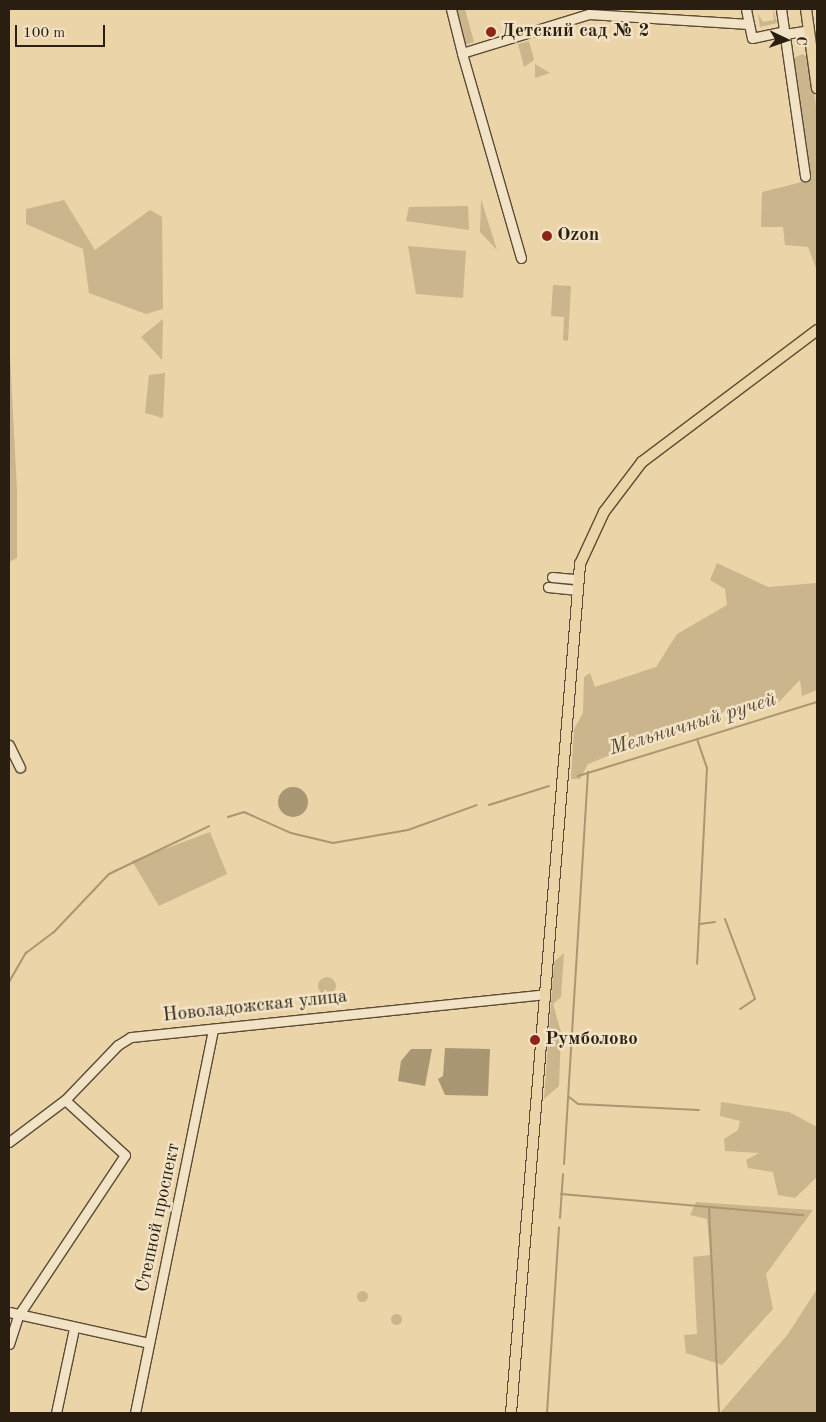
<!DOCTYPE html>
<html>
<head>
<meta charset="utf-8">
<style>
  body { margin:0 }
  #map { position:relative; width:826px; height:1422px; overflow:hidden; background:#ebd4a7; font-family:"Old Standard TT",serif }
  div>[style] { position:absolute }
  .green>* { inset:0; background:#cab58d }
  .round { border-radius:50% }
  .water>* { inset:0; background:#a99673 }
  .stream>* { height:2px; margin:-1px; padding:0 1px; transform-origin:1px; border-radius:1px; background:#a99673 }
  .roads { filter:drop-shadow(1px 0 #5a4c35) drop-shadow(-1px 0 #5a4c35) drop-shadow(0 1px #5a4c35) drop-shadow(0 -1px #5a4c35) }
  .minor>* { height:9px; margin:-4.5px; padding:0 4.5px; transform-origin:4.5px; border-radius:4.5px; background:#f2e3c6 }
  .major>* { height:10px; margin:-5px; padding:0 5px; transform-origin:5px; border-radius:5px; background:#ebd4a7 }
  .dots>* { width:14px; height:14px; translate:-50% -50%; box-sizing:border-box; border:2px solid #f2e3c6; border-radius:50% }
  span { translate:-50% -50%; white-space:nowrap; text-align:center; line-height:1.15; -webkit-text-stroke:5px #f2e3c6; paint-order:stroke }
  .poi-label { font-size:19px; color:#291e0f; font-weight:700 }
  .left { translate:0 -50%; text-align:left }
  .street-label { font-size:19px; color:#291e0f }
  .water-label { font-size:20px; color:#564832; font-style:italic }
  .frame { position:absolute; inset:0; border:10px solid #291e0f; pointer-events:none }
  .north { position:absolute; left:761px; top:15px; width:50px; height:50px; -webkit-text-stroke:4px #f2e3c6; paint-order:stroke; rotate:93deg; font-size:14px; font-weight:700; line-height:20px; text-align:center; color:#291e0f }
  .north::after { content:''; display:block; margin:auto; width:18px; height:22px; background:#291e0f; clip-path:polygon(50% 0,100% 100%,50% 72%,0 100%) }
  .scale { position:absolute; left:15px; top:25px; width:90px; height:22px; box-sizing:border-box; border:2px solid #291e0f; border-top:0; padding-left:6px; font-size:15px; line-height:18px; white-space:nowrap; color:#291e0f; -webkit-text-stroke:4px #f2e3c6; paint-order:stroke }
</style>
</head>
<body>
<div id="map">
  <div class="green">
    <div style="clip-path:polygon(456px 9px,465px 9px,474px 42px,465px 45px)"></div>
    <div style="clip-path:polygon(773px 9px,777px 23px,760px 27px,758px 14px,763px 22px,774px 20px)"></div>
    <div style="clip-path:polygon(529px 41px,534px 60px,524px 67px,518px 44px)"></div>
    <div style="clip-path:polygon(803px 54px,810px 59px,817px 114px,817px 271px,808px 247px,785px 245px,783px 227px,761px 227px,762px 192px,810px 180px,793px 58px)"></div>
    <div style="clip-path:polygon(535px 64px,550px 73px,535px 78px)"></div>
    <div style="clip-path:polygon(481px 199px,497px 250px,480px 232px)"></div>
    <div style="clip-path:polygon(64px 200px,95px 250px,150px 210px,162px 217px,163px 309px,146px 314px,89px 293px,83px 249px,26px 224px,26px 209px)"></div>
    <div style="clip-path:polygon(468px 206px,469px 230px,406px 221px,409px 207px)"></div>
    <div style="clip-path:polygon(408px 246px,466px 251px,463px 298px,416px 294px)"></div>
    <div style="clip-path:polygon(553px 285px,571px 286px,568px 341px,563px 340px,564px 317px,551px 316px)"></div>
    <div style="clip-path:polygon(163px 319px,162px 360px,141px 337px)"></div>
    <div style="clip-path:polygon(9px 337px,17px 490px,17px 558px,9px 562px)"></div>
    <div style="clip-path:polygon(165px 373px,163px 418px,145px 413px,149px 375px)"></div>
    <div style="clip-path:polygon(717px 563px,768px 587px,817px 583px,817px 690px,802px 696px,800px 680px,776px 705px,712px 714px,588px 764px,580px 779px,571px 779px,574px 729px,583px 713px,584px 677px,590px 673px,595px 687px,656px 667px,677px 634px,727px 605px,725px 589px,710px 580px)"></div>
    <div style="clip-path:polygon(210px 832px,227px 874px,159px 906px,132px 861px)"></div>
    <div style="clip-path:polygon(564px 953px,561px 997px,553px 1004px,561px 1032px,559px 1086px,544px 1099px,554px 962px)"></div>
    <div class="round" style="left:318px;top:977px;width:18px;height:18px"></div>
    <div style="clip-path:polygon(721px 1102px,789px 1112px,817px 1127px,816px 1178px,795px 1198px,778px 1195px,773px 1172px,748px 1168px,746px 1160px,759px 1153px,725px 1151px,724px 1139px,738px 1130px,740px 1121px,720px 1116px)"></div>
    <div style="clip-path:polygon(696px 1202px,813px 1210px,766px 1274px,773px 1309px,722px 1365px,686px 1353px,684px 1335px,697px 1334px,693px 1257px,710px 1255px,707px 1219px,690px 1215px)"></div>
    <div style="clip-path:polygon(817px 1289px,817px 1413px,720px 1413px,788px 1334px)"></div>
    <div class="round" style="left:356.5px;top:1290.5px;width:11px;height:11px"></div>
    <div class="round" style="left:390.5px;top:1313.5px;width:11px;height:11px"></div>
  </div>
  <div class="water">
    <div class="round" style="left:278px;top:787px;width:30px;height:30px"></div>
    <div style="clip-path:polygon(445px 1048px,490px 1049px,488px 1096px,445px 1095px,438px 1079px,443px 1076px)"></div>
    <div style="clip-path:polygon(411px 1049px,432px 1049px,425px 1086px,398px 1081px,401px 1061px)"></div>
  </div>
  <div class="stream">
    <div style="left:697px;top:739px;width:31px;rotate:71deg"></div>
    <div style="left:707px;top:768px;width:196px;rotate:92.9deg"></div>
    <div style="left:578px;top:776px;width:250px;rotate:-17.2deg"></div>
    <div style="left:489px;top:805px;width:63px;rotate:-17.6deg"></div>
    <div style="left:228px;top:817px;width:17px;rotate:-17deg"></div>
    <div style="left:244px;top:812px;width:51px;rotate:24.1deg"></div>
    <div style="left:291px;top:833px;width:43px;rotate:13.4deg"></div>
    <div style="left:333px;top:843px;width:76px;rotate:-9.8deg"></div>
    <div style="left:408px;top:830px;width:73px;rotate:-19.9deg"></div>
    <div style="left:725px;top:919px;width:85px;rotate:69.4deg"></div>
    <div style="left:755px;top:999px;width:18px;rotate:146deg"></div>
    <div style="left:700px;top:924px;width:15px;rotate:-8deg"></div>
    <div style="left:9px;top:982px;width:34px;rotate:-60deg"></div>
    <div style="left:26px;top:953px;width:34px;rotate:-37deg"></div>
    <div style="left:53px;top:933px;width:81px;rotate:-46.5deg"></div>
    <div style="left:109px;top:874px;width:111px;rotate:-25.6deg"></div>
    <div style="left:569px;top:1097px;width:11px;rotate:38deg"></div>
    <div style="left:578px;top:1104px;width:121px;rotate:2.8deg"></div>
    <div style="left:564px;top:1164px;width:393px;rotate:-86.5deg"></div>
    <div style="left:561px;top:1194px;width:243px;rotate:5deg"></div>
    <div style="left:709px;top:1208px;width:205px;rotate:87.2deg"></div>
    <div style="left:560px;top:1218px;width:44px;rotate:-86.1deg"></div>
    <div style="left:547px;top:1413px;width:186px;rotate:-86.3deg"></div>
  </div>
  <div class="roads">
    <div class="minor">
      <div style="left:451px;top:9px;width:45px;rotate:76deg"></div>
      <div style="left:746px;top:9px;width:15px;rotate:79deg"></div>
      <div style="left:781px;top:9px;width:169px;rotate:81.8deg"></div>
      <div style="left:785px;top:34px;width:24px;rotate:-9deg"></div>
      <div style="left:521px;top:258px;width:213px;rotate:-106.1deg"></div>
      <div style="left:462px;top:53px;width:133px;rotate:-17.1deg"></div>
      <div style="left:589px;top:14px;width:160px;rotate:3.6deg"></div>
      <div style="left:749px;top:24px;width:14px;rotate:78deg"></div>
      <div style="left:752px;top:38px;width:33px;rotate:-12deg"></div>
      <div style="left:552px;top:577px;width:25px;rotate:5deg"></div>
      <div style="left:548px;top:587px;width:27px;rotate:6deg"></div>
      <div style="left:9px;top:745px;width:25px;rotate:64deg"></div>
      <div style="left:9px;top:1142px;width:70px;rotate:-36.9deg"></div>
      <div style="left:65px;top:1100px;width:76px;rotate:-46.1deg"></div>
      <div style="left:118px;top:1045px;width:15px;rotate:-32deg"></div>
      <div style="left:131px;top:1037px;width:415px;rotate:-5.9deg"></div>
      <div style="left:9px;top:1312px;width:143px;rotate:12.5deg"></div>
      <div style="left:9px;top:1344px;width:29px;rotate:-72deg"></div>
      <div style="left:18px;top:1316px;width:193px;rotate:-56.4deg"></div>
      <div style="left:125px;top:1155px;width:81px;rotate:-137.5deg"></div>
      <div style="left:56px;top:1413px;width:87px;rotate:-78deg"></div>
      <div style="left:135px;top:1413px;width:392px;rotate:-78.5deg"></div>
    </div>
    <div class="major">
      <div style="left:806px;top:9px;width:80px;rotate:82.1deg"></div>
      <div style="left:511px;top:1413px;width:852px;rotate:-85.35deg"></div>
      <div style="left:580px;top:564px;width:57px;rotate:-65.2deg"></div>
      <div style="left:604px;top:512px;width:63px;rotate:-52.8deg"></div>
      <div style="left:642px;top:462px;width:219px;rotate:-37deg"></div>
    </div>
  </div>
  <div class="dots">
    <div style="left:491px;top:32px;background:#8f2418"></div>
    <div style="left:547px;top:236px;background:#8f2418"></div>
    <div style="left:535px;top:1040px;background:#8f2418"></div>
  </div>
  <div class="poi-label">
    <span class="left" style="left:501px;top:32px">Детский сад № 2</span>
    <span class="left" style="left:557px;top:236px">Ozon</span>
    <span class="left" style="left:545px;top:1040px">Румболово</span>
  </div>
  <div class="street-label">
    <span style="left:255px;top:1007px;rotate:-6deg">Новоладожская улица</span>
    <span style="left:159px;top:1218px;rotate:-78deg">Степной проспект</span>
  </div>
  <div class="water-label">
    <span style="left:693px;top:725px;rotate:-17deg">Мельничный ручей</span>
  </div>
  <div class="frame"></div>
  <div class="north">С</div>
  <div class="scale">100 m</div>
</div>
</body>
</html>
